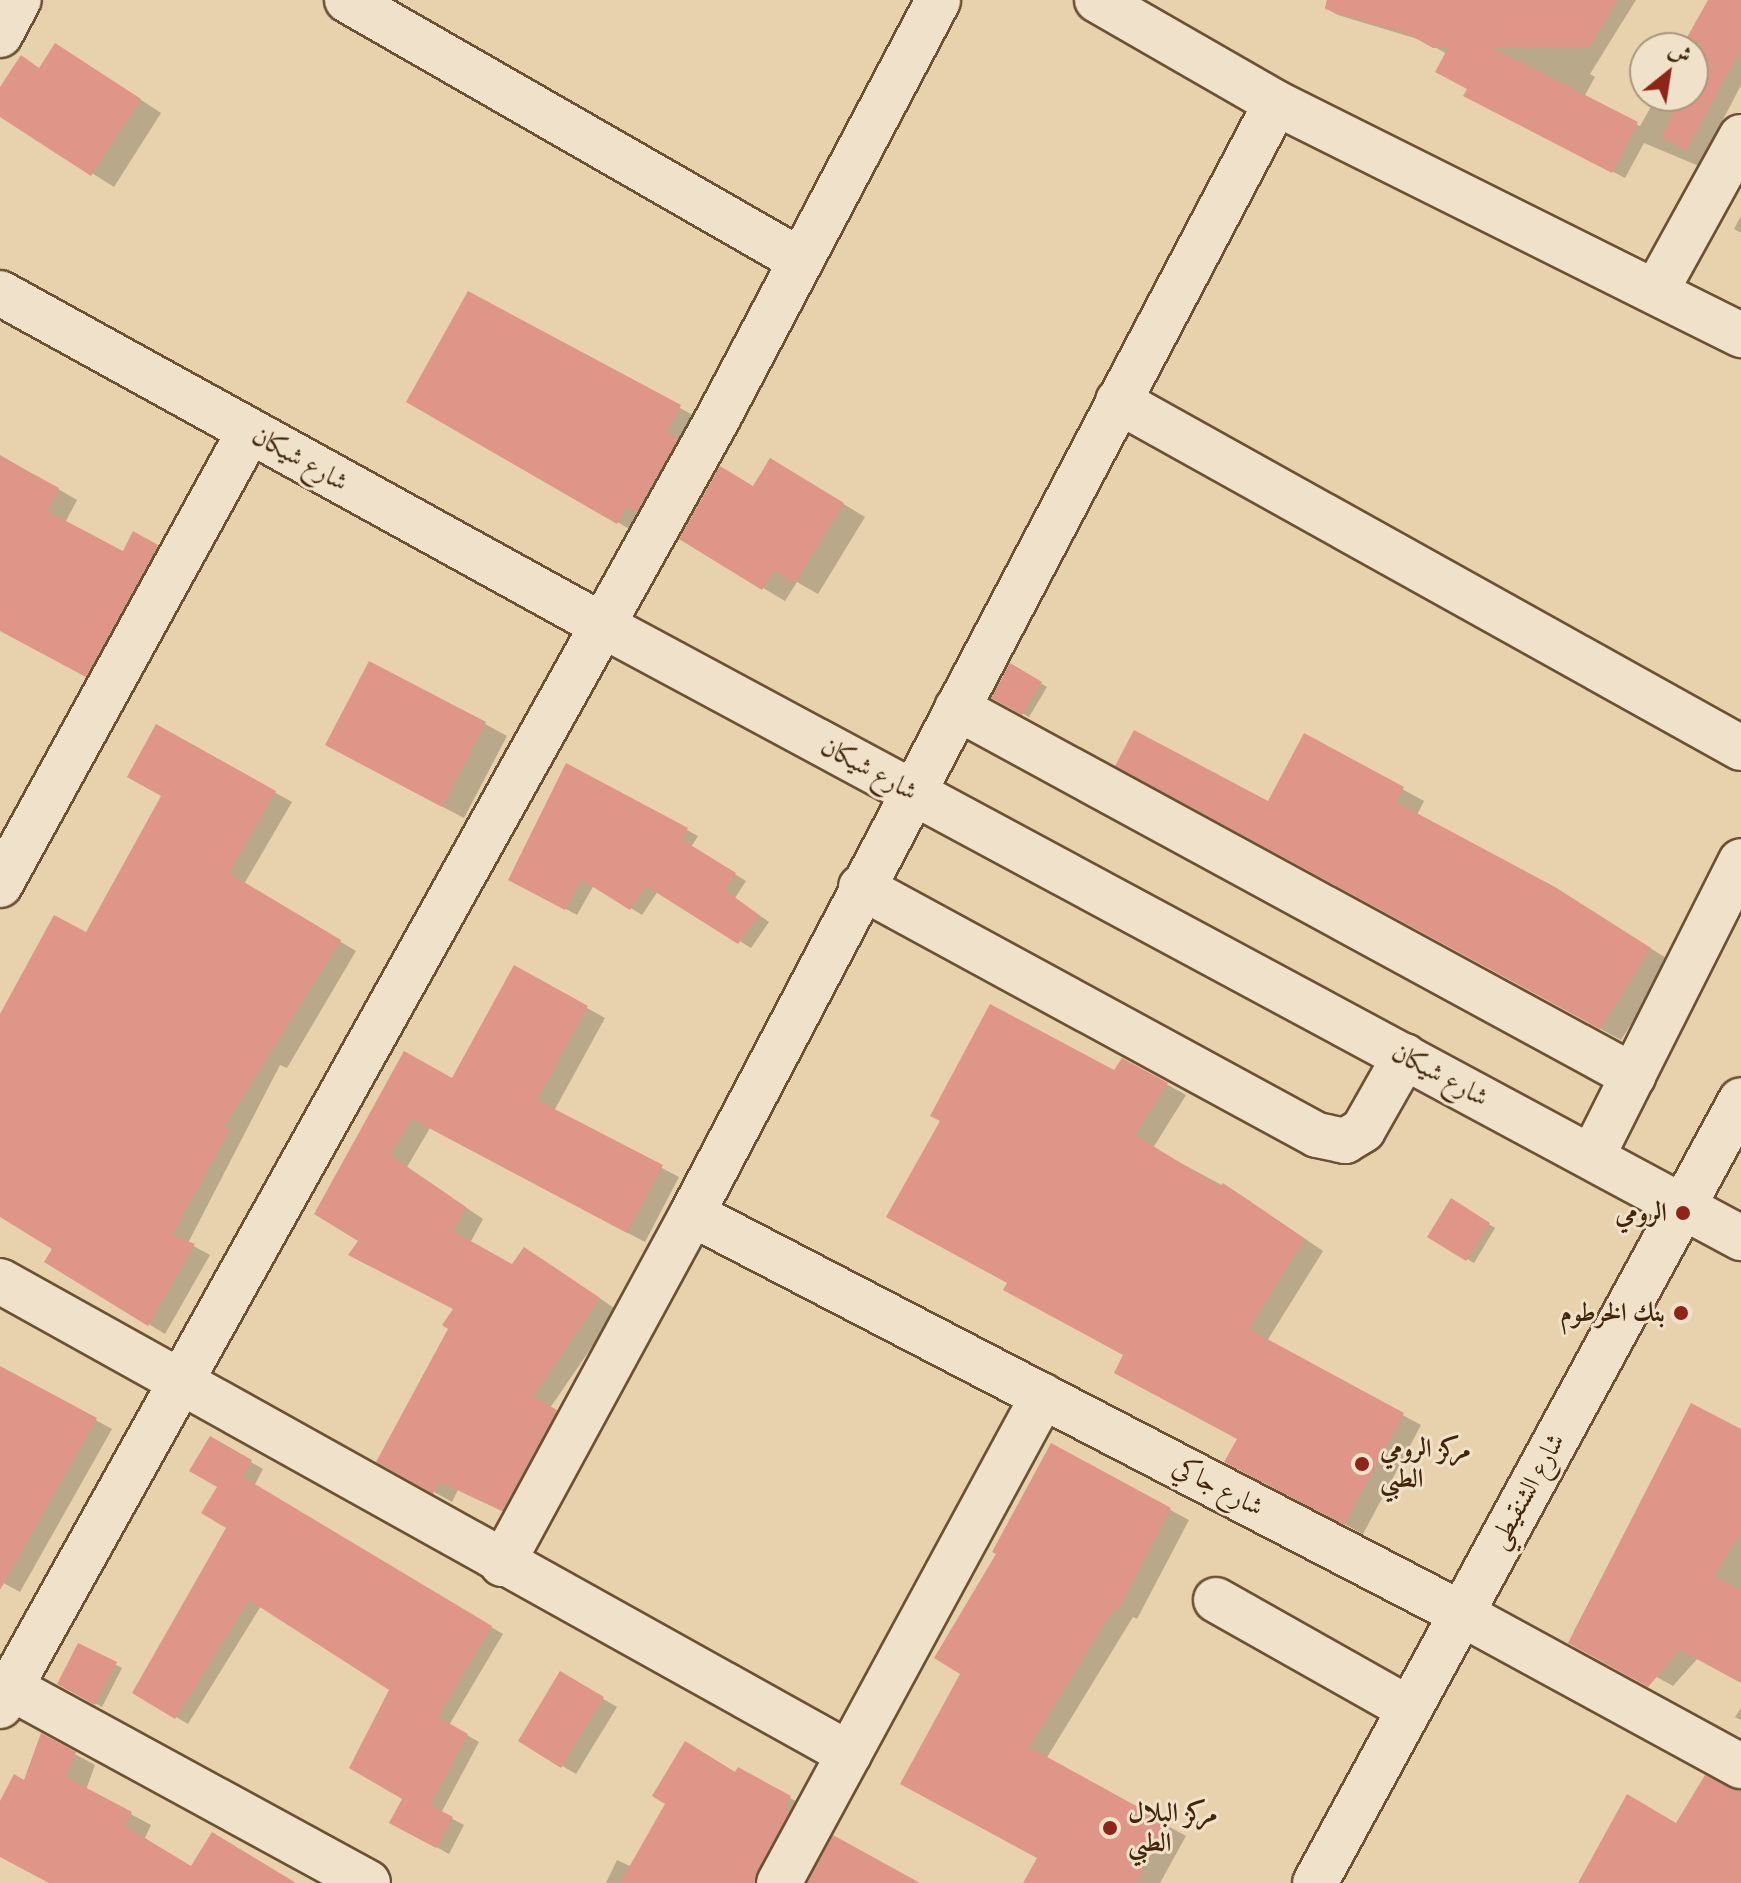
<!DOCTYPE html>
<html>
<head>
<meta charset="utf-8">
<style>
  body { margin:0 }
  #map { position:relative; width:1741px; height:1883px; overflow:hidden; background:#e8d2ad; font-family:"EB Garamond",Amiri,serif }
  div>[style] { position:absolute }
  .shadow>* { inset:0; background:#0003 }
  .building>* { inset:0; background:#df9587 }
  .roads { filter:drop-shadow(2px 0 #6c5133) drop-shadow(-2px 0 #6c5133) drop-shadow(0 2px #6c5133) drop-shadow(0 -2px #6c5133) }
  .minor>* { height:44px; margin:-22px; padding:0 22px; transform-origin:22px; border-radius:22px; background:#f0e2ca }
  .dots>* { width:22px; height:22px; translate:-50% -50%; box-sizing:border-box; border:4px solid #f0e2ca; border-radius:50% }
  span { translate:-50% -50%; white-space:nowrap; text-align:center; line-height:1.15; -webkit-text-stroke:6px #f0e2ca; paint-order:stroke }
  .street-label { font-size:26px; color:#42260a }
  .poi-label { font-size:26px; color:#42260a; font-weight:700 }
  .right { translate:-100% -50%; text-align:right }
  .left { translate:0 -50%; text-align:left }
  .north { position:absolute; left:1629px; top:32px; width:80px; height:80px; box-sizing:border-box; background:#f0e2ca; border:2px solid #aa977d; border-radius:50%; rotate:30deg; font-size:22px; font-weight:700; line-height:32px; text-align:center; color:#42260a }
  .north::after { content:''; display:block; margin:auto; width:28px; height:36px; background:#8f2418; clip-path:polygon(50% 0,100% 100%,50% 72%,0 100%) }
</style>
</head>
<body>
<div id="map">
  <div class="shadow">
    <div style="clip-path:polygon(1327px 0,1636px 0,1590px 74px,1595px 77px,1584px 97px,1640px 126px,1657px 96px,1693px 96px,1693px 48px,1683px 48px,1710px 0,1741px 0,1741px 85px,1699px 166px,1644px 143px,1625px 178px,1479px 103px,1447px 54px,1424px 41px,1338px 15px,1325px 8px)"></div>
    <div style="clip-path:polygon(77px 58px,161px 113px,114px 187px,0 115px,0 91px,40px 69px)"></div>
    <div style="clip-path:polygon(1741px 216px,1741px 233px,1734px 229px)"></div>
    <div style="clip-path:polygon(468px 293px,702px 420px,640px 535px,408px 402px)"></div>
    <div style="clip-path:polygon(0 455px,77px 500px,65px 523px,124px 554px,134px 534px,176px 558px,106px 686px,0 630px)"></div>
    <div style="clip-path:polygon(792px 473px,865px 517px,818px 594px,797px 582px,785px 601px,682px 539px,754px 488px)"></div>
    <div style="clip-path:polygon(1011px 665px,1047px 687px,1029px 717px,994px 697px)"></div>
    <div style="clip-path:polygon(485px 724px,507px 736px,464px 818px,349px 757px)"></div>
    <div style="clip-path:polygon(156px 726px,292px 802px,244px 884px,356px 951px,287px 1068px,280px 1065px,188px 1243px,210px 1255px,165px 1334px,46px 1261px,54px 1248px,0 1215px,0 1022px,87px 935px,163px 795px)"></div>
    <div style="clip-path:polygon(1305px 736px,1424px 801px,1417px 815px,1576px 902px,1671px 961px,1621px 1040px,1138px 777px,1269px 804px)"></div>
    <div style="clip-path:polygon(567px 765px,698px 836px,691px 847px,746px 881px,735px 898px,769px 922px,751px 948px,658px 891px,642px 915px,594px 885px,577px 915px,511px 879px)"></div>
    <div style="clip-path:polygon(515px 968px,605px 1018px,554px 1111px,679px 1177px,645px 1242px,430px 1128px,407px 1167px,483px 1219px,470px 1243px,513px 1266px,542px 1259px,617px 1310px,550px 1408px,574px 1421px,521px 1520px,458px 1490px,452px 1502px,379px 1461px,451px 1328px,455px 1309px,361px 1240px,404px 1054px,453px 1081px)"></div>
    <div style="clip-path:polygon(1123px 1060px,1186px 1095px,1153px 1148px,1242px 1196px,1323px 1251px,1267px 1341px,1421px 1425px,1363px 1534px,1245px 1472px,1239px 1439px,1126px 1355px,1115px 1073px)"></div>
    <div style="clip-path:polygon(1451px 1201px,1495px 1228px,1474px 1263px,1429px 1236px)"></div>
    <div style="clip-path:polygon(0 1367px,112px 1429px,20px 1592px,0 1581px)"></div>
    <div style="clip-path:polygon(1692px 1406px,1741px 1431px,1741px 1681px,1698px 1658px,1673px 1686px,1574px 1631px)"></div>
    <div style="clip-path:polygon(210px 1438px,263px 1469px,254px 1486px,503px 1634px,449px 1725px,479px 1742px,441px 1813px,464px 1825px,449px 1854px,392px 1822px,405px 1799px,392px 1690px,261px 1606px,188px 1724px,134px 1692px,229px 1528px)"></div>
    <div style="clip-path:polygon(1051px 1446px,1189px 1520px,1137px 1619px,1133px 1617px,1046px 1759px,1186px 1836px,1160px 1883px,1049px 1883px,963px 1673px,999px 1553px)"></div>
    <div style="clip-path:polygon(79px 1645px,122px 1668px,102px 1707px,59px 1684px)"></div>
    <div style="clip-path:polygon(561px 1674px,617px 1707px,576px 1774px,520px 1741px)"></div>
    <div style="clip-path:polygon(1741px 1708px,1741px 1720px,1735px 1717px)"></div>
    <div style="clip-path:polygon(42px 1736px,95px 1765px,86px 1790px,151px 1825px,144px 1840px,192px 1868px,293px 1883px,50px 1883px,0 1856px,0 1805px,25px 1783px)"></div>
    <div style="clip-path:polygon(738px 1770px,805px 1806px,773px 1883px,606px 1883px,617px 1860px,632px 1867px)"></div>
  </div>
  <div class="building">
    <div style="clip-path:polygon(1327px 0,1618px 0,1589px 48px,1493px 48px,1638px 122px,1612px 173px,1463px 96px,1467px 89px,1435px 72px,1448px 48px,1433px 48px,1408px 34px,1325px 9px)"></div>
    <div style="clip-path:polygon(1708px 0,1741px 0,1741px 49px,1686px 150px,1662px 138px,1680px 96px,1693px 96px,1693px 67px,1701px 48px,1681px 48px)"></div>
    <div style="clip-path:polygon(55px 43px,141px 99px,91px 176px,0 117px,0 87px,21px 55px,39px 68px)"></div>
    <div style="clip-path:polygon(468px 291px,681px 405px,667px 432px,678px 439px,636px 513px,626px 507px,617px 524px,406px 402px)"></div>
    <div style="clip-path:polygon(0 456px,59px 488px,47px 511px,123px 551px,133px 531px,158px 545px,86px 677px,0 631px)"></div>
    <div style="clip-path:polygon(770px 458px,844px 503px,795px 583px,774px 570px,762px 590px,679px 539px,720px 466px,753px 486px)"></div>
    <div style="clip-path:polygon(369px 661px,486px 722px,442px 807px,325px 745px)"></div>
    <div style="clip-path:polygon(1010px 663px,1042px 682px,1022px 715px,991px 698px)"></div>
    <div style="clip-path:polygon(156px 724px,276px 791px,229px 873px,341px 940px,224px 1127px,230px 1130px,172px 1235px,195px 1244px,148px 1326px,44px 1262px,52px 1249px,0 1217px,0 1014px,54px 915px,86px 932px,161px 796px,127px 777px)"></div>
    <div style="clip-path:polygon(1134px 730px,1268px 801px,1304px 733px,1404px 787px,1396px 802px,1555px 887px,1651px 948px,1600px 1029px,1115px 766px)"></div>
    <div style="clip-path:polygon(566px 763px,688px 828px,681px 839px,736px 873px,725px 890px,759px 915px,738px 944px,646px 886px,630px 910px,582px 880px,565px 910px,508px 880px)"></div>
    <div style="clip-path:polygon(514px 965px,588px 1006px,537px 1100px,663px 1165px,627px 1233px,412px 1119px,390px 1155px,466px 1207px,453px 1231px,512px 1264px,524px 1247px,600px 1298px,533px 1397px,557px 1410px,502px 1511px,440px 1482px,433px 1494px,376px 1462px,448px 1329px,442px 1325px,453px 1309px,348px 1255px,358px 1241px,314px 1214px,404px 1051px,452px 1078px)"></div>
    <div style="clip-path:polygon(990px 1004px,1114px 1070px,1122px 1058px,1168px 1083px,1135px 1135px,1220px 1187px,1223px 1183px,1305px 1239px,1249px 1329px,1404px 1413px,1344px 1525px,1224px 1462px,1237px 1439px,1114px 1373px,1123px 1355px,1003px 1290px,1007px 1283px,886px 1217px,940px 1121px,930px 1116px)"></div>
    <div style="clip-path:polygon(1451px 1198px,1490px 1223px,1466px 1261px,1427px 1237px)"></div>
    <div style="clip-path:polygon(0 1366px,97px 1418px,0 1590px)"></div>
    <div style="clip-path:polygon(1691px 1403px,1741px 1429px,1741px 1532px,1714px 1576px,1741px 1591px,1741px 1683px,1680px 1650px,1648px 1687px,1568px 1643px)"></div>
    <div style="clip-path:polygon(210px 1436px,252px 1460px,243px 1477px,492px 1626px,438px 1717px,468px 1734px,430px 1805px,453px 1817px,436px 1848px,389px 1823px,402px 1799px,349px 1768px,389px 1690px,249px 1600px,175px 1719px,132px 1693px,226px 1528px,201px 1513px,217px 1487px,189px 1471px)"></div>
    <div style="clip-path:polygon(1051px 1443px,1171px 1508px,1118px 1611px,1114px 1608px,1029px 1747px,1169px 1824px,1136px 1883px,1023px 1883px,1037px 1858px,900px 1784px,960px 1674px,934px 1658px,996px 1554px,992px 1552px)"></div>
    <div style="clip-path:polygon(78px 1643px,117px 1662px,95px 1705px,57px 1684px)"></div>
    <div style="clip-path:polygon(560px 1671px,604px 1697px,561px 1768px,518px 1741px)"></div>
    <div style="clip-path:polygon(41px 1733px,76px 1752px,66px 1777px,132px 1812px,125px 1826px,191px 1866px,212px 1832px,296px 1883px,49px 1883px,0 1857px,0 1801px,14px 1774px,24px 1780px)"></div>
    <div style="clip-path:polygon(685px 1741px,735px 1772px,738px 1767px,791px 1796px,785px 1808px,790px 1811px,754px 1883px,620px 1883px,665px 1804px,652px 1796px)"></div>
    <div style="clip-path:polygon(1705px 1775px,1741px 1791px,1741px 1883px,1578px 1883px,1627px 1794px,1676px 1823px)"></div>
    <div style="clip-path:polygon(833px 1835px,920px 1883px,807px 1883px)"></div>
  </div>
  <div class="roads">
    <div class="minor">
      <div style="left:347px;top:0;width:520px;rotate:29.87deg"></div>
      <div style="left:1097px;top:0;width:207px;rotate:29.9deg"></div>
      <div style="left:1276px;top:103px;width:520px;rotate:26.52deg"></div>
      <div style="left:0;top:35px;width:40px;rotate:-62deg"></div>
      <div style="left:1656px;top:291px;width:176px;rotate:-61.1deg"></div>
      <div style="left:0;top:293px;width:685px;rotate:28.88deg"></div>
      <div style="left:600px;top:624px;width:1296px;rotate:28.29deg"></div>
      <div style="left:1118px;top:401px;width:713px;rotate:29.12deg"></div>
      <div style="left:957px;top:708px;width:770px;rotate:28.56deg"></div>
      <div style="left:0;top:885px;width:517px;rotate:-61.2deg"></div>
      <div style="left:861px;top:887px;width:519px;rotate:28.54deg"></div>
      <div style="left:1317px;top:1135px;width:29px;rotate:12deg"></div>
      <div style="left:1345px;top:1141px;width:21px;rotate:-31deg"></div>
      <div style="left:1363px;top:1130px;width:85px;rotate:-60.4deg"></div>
      <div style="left:1592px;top:1157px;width:331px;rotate:-63.3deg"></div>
      <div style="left:692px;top:1214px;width:865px;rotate:27.45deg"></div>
      <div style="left:1460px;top:1613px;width:320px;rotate:28.6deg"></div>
      <div style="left:0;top:1281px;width:972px;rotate:29.12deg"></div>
      <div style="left:502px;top:1564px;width:398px;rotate:-61.5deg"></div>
      <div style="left:692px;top:1214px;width:1255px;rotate:-62.27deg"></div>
      <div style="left:1216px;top:1600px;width:220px;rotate:29.4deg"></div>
      <div style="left:0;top:1682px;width:419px;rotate:28.6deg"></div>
      <div style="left:0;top:1706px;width:1475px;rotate:-60.86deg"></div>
      <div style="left:718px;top:418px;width:472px;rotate:-62.2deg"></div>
      <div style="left:779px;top:1883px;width:554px;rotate:-61.54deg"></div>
      <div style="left:1315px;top:1883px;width:891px;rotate:-61.45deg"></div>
    </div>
  </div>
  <div class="dots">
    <div style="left:1683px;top:1213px;background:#8f2418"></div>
    <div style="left:1681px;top:1313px;background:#8f2418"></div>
    <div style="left:1362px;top:1464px;background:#8f2418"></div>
    <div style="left:1110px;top:1828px;background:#8f2418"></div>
  </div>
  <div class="street-label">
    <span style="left:300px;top:459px;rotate:29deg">شارع شيكان</span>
    <span style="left:869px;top:769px;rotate:28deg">شارع شيكان</span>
    <span style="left:1440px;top:1075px;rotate:28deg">شارع شيكان</span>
    <span style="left:1218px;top:1487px;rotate:27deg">شارع جاكي</span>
    <span style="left:1527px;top:1491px;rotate:-61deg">شارع الشنقيطي</span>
  </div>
  <div class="poi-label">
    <span class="right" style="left:1667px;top:1213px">الرومي</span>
    <span class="right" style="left:1665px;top:1313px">بنك الخرطوم</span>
    <span class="left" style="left:1380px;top:1464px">مركز الرومي<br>الطبي</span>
    <span class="left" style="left:1128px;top:1828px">مركز البلال<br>الطبي</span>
  </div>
  <div class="north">ش</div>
</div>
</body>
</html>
